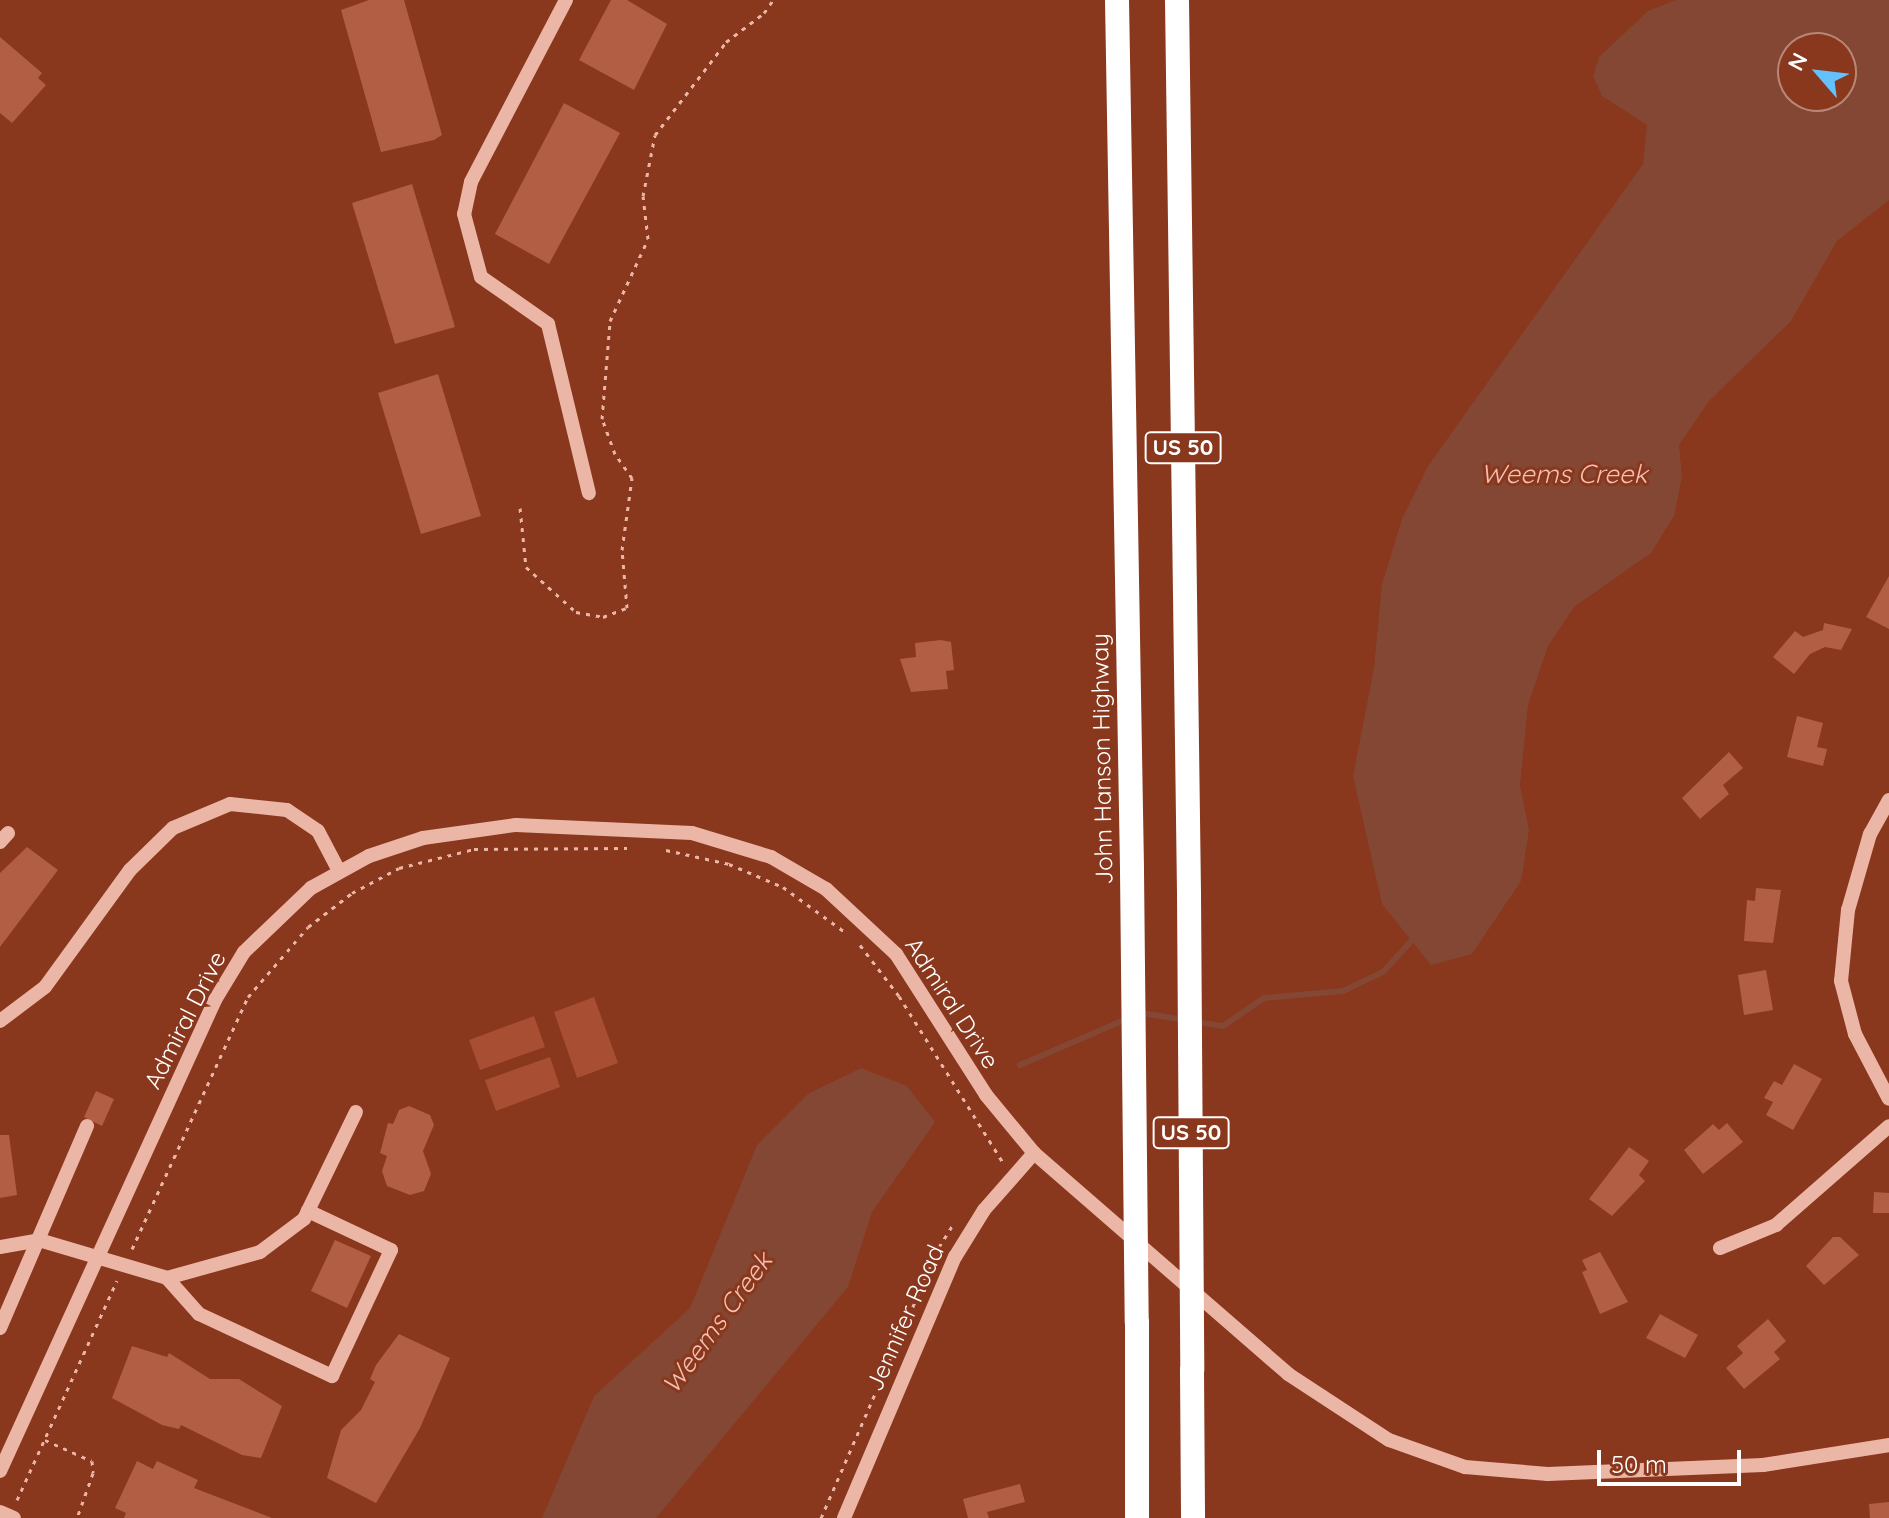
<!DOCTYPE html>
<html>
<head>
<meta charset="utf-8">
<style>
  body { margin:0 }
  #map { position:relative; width:1889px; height:1518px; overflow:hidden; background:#89371d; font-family:Quicksand,sans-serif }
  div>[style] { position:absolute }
  .green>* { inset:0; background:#a84e33 }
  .water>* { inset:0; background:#834733 }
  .stream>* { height:6px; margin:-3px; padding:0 3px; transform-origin:3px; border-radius:3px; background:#834733 }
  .building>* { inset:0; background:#b15e45 }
  .path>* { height:3px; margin-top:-1.5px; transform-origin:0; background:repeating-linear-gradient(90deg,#ecb6a7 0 4px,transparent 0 10px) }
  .minor>* { height:14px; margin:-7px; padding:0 7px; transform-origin:7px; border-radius:7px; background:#ecb6a7 }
  .highway>* { height:24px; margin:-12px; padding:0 12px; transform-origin:12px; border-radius:12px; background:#fff }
  .highway-bridge>* { height:24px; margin:-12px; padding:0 12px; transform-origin:12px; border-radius:12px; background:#fff }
  span { translate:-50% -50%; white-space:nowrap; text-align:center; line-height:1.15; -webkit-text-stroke:6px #89371d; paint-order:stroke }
  .shield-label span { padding:2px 6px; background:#89371d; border:2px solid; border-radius:6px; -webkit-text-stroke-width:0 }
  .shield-label { font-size:22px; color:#fff; font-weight:700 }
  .street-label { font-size:24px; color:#fff }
  .water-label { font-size:26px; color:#f3c1b3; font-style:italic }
  .north { position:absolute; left:1777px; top:32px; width:80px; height:80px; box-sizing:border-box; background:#89371d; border:2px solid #b88777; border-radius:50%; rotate:298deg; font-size:22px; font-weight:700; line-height:32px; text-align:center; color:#fff }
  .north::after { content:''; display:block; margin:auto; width:28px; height:36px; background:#65c1fb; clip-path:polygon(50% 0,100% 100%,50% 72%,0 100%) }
  .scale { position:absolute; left:1597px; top:1450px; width:144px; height:36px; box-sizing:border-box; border:4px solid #fff; border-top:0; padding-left:10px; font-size:24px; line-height:28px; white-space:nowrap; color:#fff; -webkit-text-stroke:6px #89371d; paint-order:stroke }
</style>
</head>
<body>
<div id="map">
  <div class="green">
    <div style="clip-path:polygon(594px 997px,618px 1063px,577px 1078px,554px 1012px)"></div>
    <div style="clip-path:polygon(534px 1016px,545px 1047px,480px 1070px,469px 1040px)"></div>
    <div style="clip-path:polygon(550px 1057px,560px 1087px,496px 1111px,485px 1080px)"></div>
  </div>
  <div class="water">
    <div style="clip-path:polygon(evenodd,1676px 0,1889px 0,1889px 200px,1837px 241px,1791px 321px,1709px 401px,1679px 445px,1682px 477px,1674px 516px,1651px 553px,1574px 607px,1548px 646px,1528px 705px,1520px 785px,1529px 830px,1521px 881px,1472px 954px,1431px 965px,1382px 904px,1353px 776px,1374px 668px,1382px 584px,1402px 519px,1428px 466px,1643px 164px,1647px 125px,1602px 96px,1593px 76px,1599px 57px,1648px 11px,1676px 0,1841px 48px,1841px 96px,1793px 96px,1793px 48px,1841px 48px)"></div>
    <div style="clip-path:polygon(861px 1068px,907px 1086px,935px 1122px,872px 1212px,848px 1287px,656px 1518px,542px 1518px,594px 1396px,690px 1308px,757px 1145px,808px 1094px)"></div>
  </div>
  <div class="stream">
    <div style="left:1141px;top:1013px;width:45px;rotate:9deg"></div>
    <div style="left:1195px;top:1022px;width:28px;rotate:8deg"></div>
    <div style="left:1223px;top:1026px;width:50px;rotate:-34.3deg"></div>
    <div style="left:1264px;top:998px;width:79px;rotate:-5.1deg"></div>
    <div style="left:1343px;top:991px;width:44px;rotate:-25.4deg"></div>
    <div style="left:1383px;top:972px;width:47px;rotate:-47.6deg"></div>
    <div style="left:1020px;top:1065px;width:116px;rotate:-23.3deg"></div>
  </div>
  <div class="building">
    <div style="clip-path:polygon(369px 0,404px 0,442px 135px,434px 140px,381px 152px,341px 10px)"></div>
    <div style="clip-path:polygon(611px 0,627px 0,667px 24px,634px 90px,579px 60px)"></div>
    <div style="clip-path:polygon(0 37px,42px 73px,38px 78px,46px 85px,12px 123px,0 113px)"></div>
    <div style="clip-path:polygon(564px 103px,620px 133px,549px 264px,495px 234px)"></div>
    <div style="clip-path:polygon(412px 184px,455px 327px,395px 344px,352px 203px)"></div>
    <div style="clip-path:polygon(438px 374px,481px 516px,421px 534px,378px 393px)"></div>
    <div style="clip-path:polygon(1889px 576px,1889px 629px,1866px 617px)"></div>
    <div style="clip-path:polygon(1824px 623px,1852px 629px,1841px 650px,1825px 647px,1810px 654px,1794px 674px,1773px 657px,1795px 631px,1803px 637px,1823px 630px)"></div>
    <div style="clip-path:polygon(941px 640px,951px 642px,954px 670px,946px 671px,948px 689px,911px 692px,900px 659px,916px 657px,915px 643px)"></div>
    <div style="clip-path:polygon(1797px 716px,1823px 723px,1817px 747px,1827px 749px,1823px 766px,1787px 757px)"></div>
    <div style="clip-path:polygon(1729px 752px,1743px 768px,1723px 785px,1729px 794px,1700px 819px,1682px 798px)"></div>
    <div style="clip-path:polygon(27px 847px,58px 870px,0 947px,0 873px)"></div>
    <div style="clip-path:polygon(1756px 888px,1781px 890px,1773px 943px,1744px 941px,1747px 900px,1755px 901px)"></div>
    <div style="clip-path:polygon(1766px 970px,1773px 1010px,1744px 1015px,1738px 975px)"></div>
    <div style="clip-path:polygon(1794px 1064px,1822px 1079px,1793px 1130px,1766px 1115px,1773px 1102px,1764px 1098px,1774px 1081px,1782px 1085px)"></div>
    <div style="clip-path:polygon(96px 1091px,114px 1099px,102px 1126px,84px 1117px)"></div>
    <div style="clip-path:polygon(409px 1106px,430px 1115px,434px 1125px,423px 1151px,431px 1174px,424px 1191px,410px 1195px,387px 1186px,382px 1171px,387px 1156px,380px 1153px,388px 1123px,393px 1124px,399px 1110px)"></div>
    <div style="clip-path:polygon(1727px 1123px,1743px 1142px,1703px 1174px,1684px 1150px,1713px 1124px,1719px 1130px)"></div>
    <div style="clip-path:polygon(0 1135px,9px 1135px,17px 1195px,0 1198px)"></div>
    <div style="clip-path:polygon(1629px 1147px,1649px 1161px,1639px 1175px,1645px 1181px,1612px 1216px,1589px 1199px)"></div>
    <div style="clip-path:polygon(1874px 1192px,1889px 1193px,1889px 1213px,1873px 1213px)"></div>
    <div style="clip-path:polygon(1833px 1237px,1840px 1237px,1859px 1255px,1824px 1285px,1806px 1266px)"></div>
    <div style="clip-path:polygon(335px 1240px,371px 1256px,347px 1308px,311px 1291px)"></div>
    <div style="clip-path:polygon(1600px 1252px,1628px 1302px,1600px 1314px,1582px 1272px,1587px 1270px,1582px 1260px)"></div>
    <div style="clip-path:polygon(1660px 1314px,1698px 1335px,1685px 1358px,1646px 1338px)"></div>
    <div style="clip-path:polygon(1768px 1319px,1786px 1341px,1774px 1352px,1780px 1359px,1744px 1389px,1726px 1368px,1743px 1353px,1737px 1346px)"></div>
    <div style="clip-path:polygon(399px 1334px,450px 1358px,420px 1428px,376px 1503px,327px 1478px,341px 1430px,361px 1410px,375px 1382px,370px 1379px,376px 1365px)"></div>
    <div style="clip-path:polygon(132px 1346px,167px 1357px,169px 1353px,210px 1379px,239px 1379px,282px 1406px,261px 1458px,242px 1455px,181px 1425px,179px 1429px,162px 1425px,112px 1398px)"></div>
    <div style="clip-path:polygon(137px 1461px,153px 1469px,157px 1461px,198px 1480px,194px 1488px,272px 1518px,124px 1518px,126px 1513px,115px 1508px)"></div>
    <div style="clip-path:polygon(1020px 1484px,1025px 1502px,987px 1512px,989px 1518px,968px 1518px,963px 1499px)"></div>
    <div style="clip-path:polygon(1889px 1502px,1889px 1518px,1870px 1518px,1869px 1504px)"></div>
  </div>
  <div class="path">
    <div style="left:520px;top:508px;width:59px;rotate:84.2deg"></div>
    <div style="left:526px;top:567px;width:67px;rotate:42deg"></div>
    <div style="left:576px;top:612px;width:27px;rotate:10deg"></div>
    <div style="left:603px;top:617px;width:26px;rotate:-21deg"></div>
    <div style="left:627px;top:608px;width:58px;rotate:-94.9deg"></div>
    <div style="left:622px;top:550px;width:73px;rotate:-82.1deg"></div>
    <div style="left:632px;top:478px;width:29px;rotate:-125deg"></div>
    <div style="left:615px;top:454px;width:37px;rotate:-110deg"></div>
    <div style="left:602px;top:419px;width:98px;rotate:-85.3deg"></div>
    <div style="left:610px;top:321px;width:90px;rotate:-65.1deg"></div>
    <div style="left:648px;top:239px;width:43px;rotate:-96.6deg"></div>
    <div style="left:643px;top:196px;width:62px;rotate:-78.9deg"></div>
    <div style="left:655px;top:135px;width:117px;rotate:-52.6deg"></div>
    <div style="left:726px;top:42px;width:48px;rotate:-37.3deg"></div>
    <div style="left:764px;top:13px;width:16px;rotate:-55deg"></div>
    <div style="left:666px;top:850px;width:65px;rotate:12.5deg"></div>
    <div style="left:729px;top:864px;width:59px;rotate:23.1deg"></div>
    <div style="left:783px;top:887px;width:77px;rotate:36deg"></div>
    <div style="left:860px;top:945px;width:64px;rotate:52.6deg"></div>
    <div style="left:899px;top:996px;width:195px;rotate:58deg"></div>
    <div style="left:132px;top:1249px;width:277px;rotate:-65.3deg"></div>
    <div style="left:248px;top:997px;width:92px;rotate:-49.4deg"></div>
    <div style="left:308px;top:927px;width:56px;rotate:-37.7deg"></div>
    <div style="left:352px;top:893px;width:53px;rotate:-28deg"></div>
    <div style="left:399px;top:868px;width:77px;rotate:-14.2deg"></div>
    <div style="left:474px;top:849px;width:153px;rotate:-0.4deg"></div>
    <div style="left:45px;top:1440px;width:51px;rotate:24.1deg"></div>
    <div style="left:92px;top:1461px;width:12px;rotate:85deg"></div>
    <div style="left:93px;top:1473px;width:48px;rotate:109.6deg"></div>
    <div style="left:17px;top:1500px;width:241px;rotate:-65.5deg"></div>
    <div style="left:821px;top:1518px;width:296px;rotate:-66.5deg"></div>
    <div style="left:939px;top:1247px;width:28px;rotate:-58deg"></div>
  </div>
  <div class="minor">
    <div style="left:566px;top:0;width:205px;rotate:117.6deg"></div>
    <div style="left:471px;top:182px;width:33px;rotate:102deg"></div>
    <div style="left:464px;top:214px;width:65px;rotate:74.9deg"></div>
    <div style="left:481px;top:277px;width:82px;rotate:35deg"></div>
    <div style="left:548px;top:324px;width:174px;rotate:76.4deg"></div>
    <div style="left:1889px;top:800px;width:39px;rotate:119deg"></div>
    <div style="left:1870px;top:834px;width:79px;rotate:106.1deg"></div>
    <div style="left:1848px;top:910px;width:71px;rotate:95.6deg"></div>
    <div style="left:1841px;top:981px;width:55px;rotate:75.2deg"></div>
    <div style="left:1855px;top:1034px;width:73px;rotate:62.4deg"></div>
    <div style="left:0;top:842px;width:12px;rotate:-48deg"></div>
    <div style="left:0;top:1021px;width:56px;rotate:-37.1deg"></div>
    <div style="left:45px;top:987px;width:145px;rotate:-54deg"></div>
    <div style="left:130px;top:870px;width:60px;rotate:-44.3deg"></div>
    <div style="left:173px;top:828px;width:62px;rotate:-22.8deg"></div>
    <div style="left:230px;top:804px;width:57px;rotate:6deg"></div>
    <div style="left:287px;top:810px;width:37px;rotate:34deg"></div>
    <div style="left:318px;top:831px;width:45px;rotate:62.3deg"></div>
    <div style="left:0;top:1247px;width:40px;rotate:-10deg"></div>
    <div style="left:39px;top:1240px;width:134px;rotate:16.5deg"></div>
    <div style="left:167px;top:1278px;width:97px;rotate:-15.6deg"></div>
    <div style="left:260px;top:1252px;width:55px;rotate:-36.9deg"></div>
    <div style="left:304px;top:1219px;width:119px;rotate:-64.1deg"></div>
    <div style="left:1720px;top:1248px;width:61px;rotate:-22.3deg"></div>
    <div style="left:1776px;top:1225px;width:150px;rotate:-41.2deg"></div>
    <div style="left:167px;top:1278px;width:48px;rotate:48.4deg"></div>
    <div style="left:199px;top:1314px;width:147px;rotate:25deg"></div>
    <div style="left:332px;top:1376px;width:139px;rotate:-64.9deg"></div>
    <div style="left:391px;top:1250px;width:92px;rotate:-154.8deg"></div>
    <div style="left:0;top:1328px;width:220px;rotate:-66.7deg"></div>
    <div style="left:0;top:1471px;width:518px;rotate:-65.46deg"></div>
    <div style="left:215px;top:1000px;width:56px;rotate:-58.9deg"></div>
    <div style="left:244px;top:952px;width:93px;rotate:-43.7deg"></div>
    <div style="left:311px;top:888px;width:66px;rotate:-28.9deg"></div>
    <div style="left:369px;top:856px;width:57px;rotate:-18.4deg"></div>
    <div style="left:423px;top:838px;width:94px;rotate:-8deg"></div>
    <div style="left:516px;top:825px;width:176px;rotate:2.6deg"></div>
    <div style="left:692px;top:833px;width:83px;rotate:16.9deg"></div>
    <div style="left:771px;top:857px;width:64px;rotate:30.2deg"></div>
    <div style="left:826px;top:889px;width:96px;rotate:42.9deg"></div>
    <div style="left:896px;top:954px;width:167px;rotate:57.4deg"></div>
    <div style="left:986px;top:1095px;width:75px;rotate:50.4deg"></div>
    <div style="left:1034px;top:1153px;width:337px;rotate:41deg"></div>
    <div style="left:1288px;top:1374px;width:121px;rotate:33.2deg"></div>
    <div style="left:1389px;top:1440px;width:81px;rotate:19.6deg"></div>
    <div style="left:1465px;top:1467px;width:83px;rotate:4.8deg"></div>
    <div style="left:1548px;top:1474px;width:215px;rotate:-2.4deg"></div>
    <div style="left:1763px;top:1465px;width:128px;rotate:-9deg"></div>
    <div style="left:0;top:1512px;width:15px;rotate:23deg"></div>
    <div style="left:844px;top:1518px;width:284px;rotate:-67deg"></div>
    <div style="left:955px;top:1257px;width:55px;rotate:-58.3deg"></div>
    <div style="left:984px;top:1210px;width:76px;rotate:-48.7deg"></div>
  </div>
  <div class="highway">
    <div style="left:1117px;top:0;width:871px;rotate:89.01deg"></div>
    <div style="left:1177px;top:0;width:895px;rotate:89.23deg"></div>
    <div style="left:1137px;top:1322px;width:196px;rotate:90deg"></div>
    <div style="left:1192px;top:1370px;width:148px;rotate:89.6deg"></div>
  </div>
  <div class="highway-bridge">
    <div style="left:1132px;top:871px;width:451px;rotate:89.4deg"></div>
    <div style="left:1189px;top:895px;width:475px;rotate:89.6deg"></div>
  </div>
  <div class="shield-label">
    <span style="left:1183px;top:448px">US 50</span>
    <span style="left:1191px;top:1133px">US 50</span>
  </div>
  <div class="street-label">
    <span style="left:1102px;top:759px;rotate:-91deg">John Hanson Highway</span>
    <span style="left:952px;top:1003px;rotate:57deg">Admiral Drive</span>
    <span style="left:185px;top:1020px;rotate:-63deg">Admiral Drive</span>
    <span style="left:905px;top:1318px;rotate:-66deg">Jennifer Road</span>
  </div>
  <div class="water-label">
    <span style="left:1564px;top:474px">Weems Creek</span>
    <span style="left:717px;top:1323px;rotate:-54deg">Weems Creek</span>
  </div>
  <div class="north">N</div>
  <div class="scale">50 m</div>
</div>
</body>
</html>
